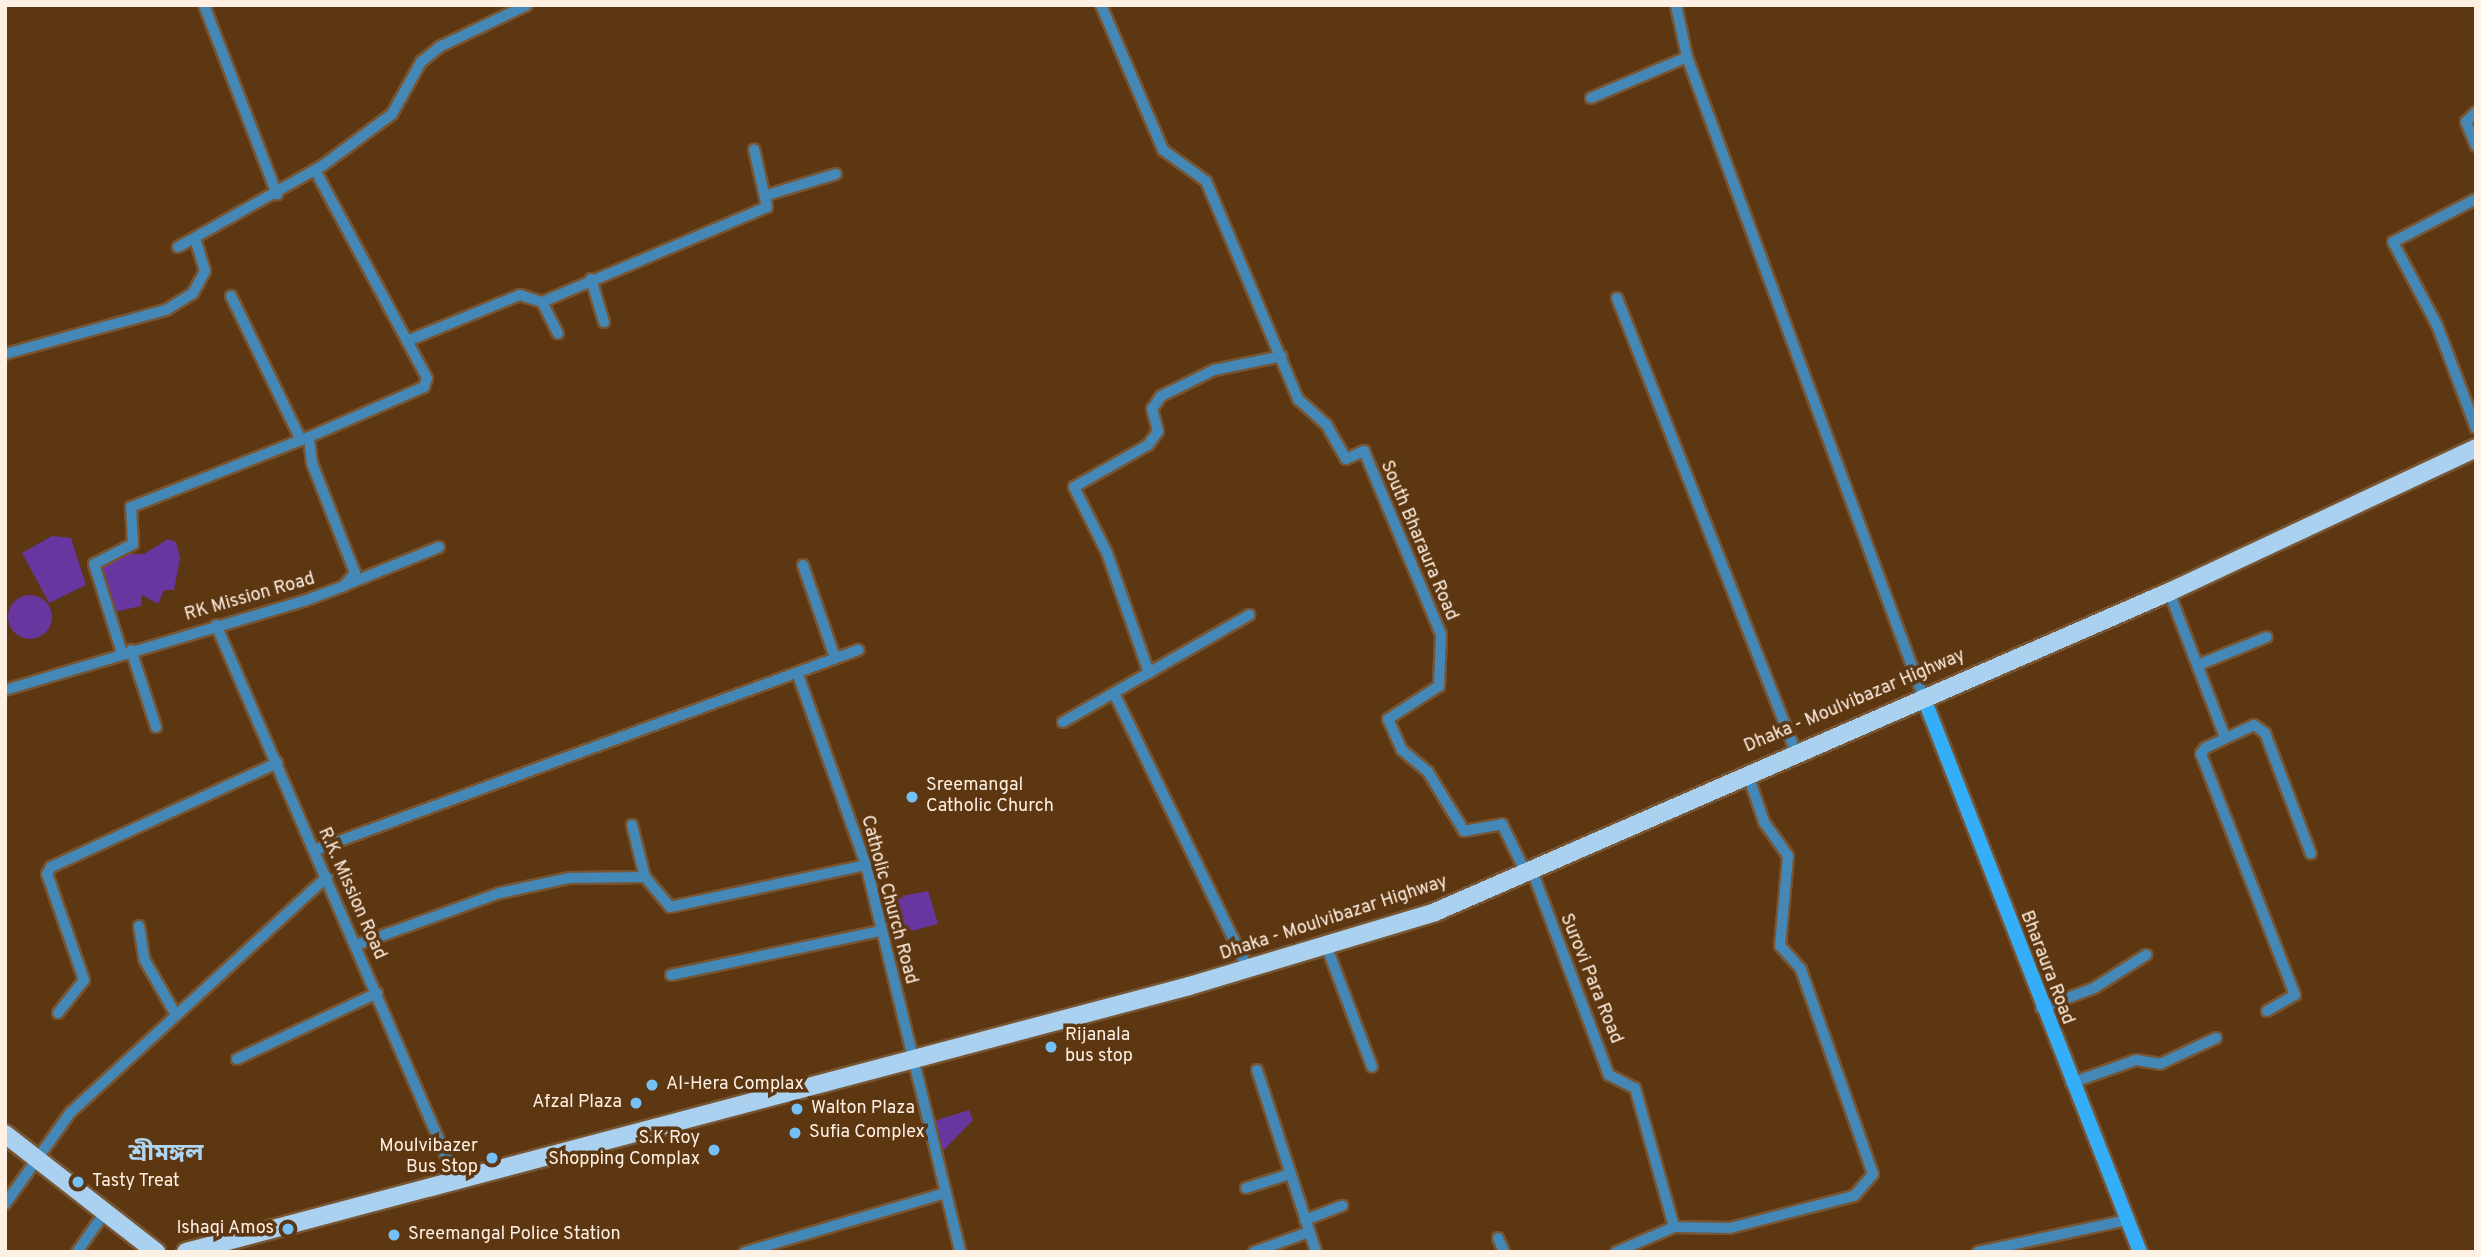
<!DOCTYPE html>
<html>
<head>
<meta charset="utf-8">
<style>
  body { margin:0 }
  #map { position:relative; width:2481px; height:1257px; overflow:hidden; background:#5d3711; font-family:Overpass,"Noto Sans Bengali",sans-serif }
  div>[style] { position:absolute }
  .water>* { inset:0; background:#67369e }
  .round { border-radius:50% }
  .roads { filter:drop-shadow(2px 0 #753) drop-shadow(-2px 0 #753) drop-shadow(0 2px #753) drop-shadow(0 -2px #753) }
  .minor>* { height:10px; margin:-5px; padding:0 5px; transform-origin:5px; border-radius:5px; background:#4488b8 }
  .secondary>* { height:14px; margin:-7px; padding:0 7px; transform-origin:7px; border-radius:7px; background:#35aefa }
  .trunk>* { height:18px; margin:-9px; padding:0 9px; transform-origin:9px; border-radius:9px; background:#aad1f0 }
  .dots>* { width:19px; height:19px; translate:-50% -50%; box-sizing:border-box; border:4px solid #5d3711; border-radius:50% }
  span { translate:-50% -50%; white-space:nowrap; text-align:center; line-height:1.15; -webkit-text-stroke:7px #5d3711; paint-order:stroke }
  .street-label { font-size:18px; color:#fff0e4 }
  .poi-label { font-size:18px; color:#fff0e4 }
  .left { translate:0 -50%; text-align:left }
  .right { translate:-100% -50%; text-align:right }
  .district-label { font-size:24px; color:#aed5f4; font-weight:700 }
  .frame { position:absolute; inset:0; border:7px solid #fff0e4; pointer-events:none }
</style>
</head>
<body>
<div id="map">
  <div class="water">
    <div style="clip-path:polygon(52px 536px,71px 538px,86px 585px,49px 603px,22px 553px)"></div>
    <div style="clip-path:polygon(168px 539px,176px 542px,180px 558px,174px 590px,164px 590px,158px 604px,142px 595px,141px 606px,115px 612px,99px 563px,120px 554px,144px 554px)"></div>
    <div class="round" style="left:8px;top:595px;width:44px;height:44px"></div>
    <div style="clip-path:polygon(928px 891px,938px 924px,885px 938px,881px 900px)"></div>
    <div style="clip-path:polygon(969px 1110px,973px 1120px,939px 1155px,931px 1122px)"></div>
  </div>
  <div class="roads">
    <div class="minor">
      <div style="left:204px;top:5px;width:203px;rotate:68.9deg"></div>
      <div style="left:1101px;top:5px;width:158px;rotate:66.8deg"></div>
      <div style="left:1163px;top:150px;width:53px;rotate:35.8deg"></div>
      <div style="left:1206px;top:181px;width:237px;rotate:67.1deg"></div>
      <div style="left:1298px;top:399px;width:38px;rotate:42deg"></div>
      <div style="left:1326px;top:424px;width:40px;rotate:60.3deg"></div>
      <div style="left:1346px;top:459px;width:20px;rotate:-24deg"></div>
      <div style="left:1364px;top:451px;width:199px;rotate:67.2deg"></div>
      <div style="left:1441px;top:634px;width:52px;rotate:92.2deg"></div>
      <div style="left:1439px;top:686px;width:61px;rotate:147.1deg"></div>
      <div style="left:1388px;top:719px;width:34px;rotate:66deg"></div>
      <div style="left:1402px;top:750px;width:34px;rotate:40deg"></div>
      <div style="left:1428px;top:772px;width:69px;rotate:58.6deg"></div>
      <div style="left:1464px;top:831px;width:39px;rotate:-10deg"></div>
      <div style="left:1502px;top:824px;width:52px;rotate:63.9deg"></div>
      <div style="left:1676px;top:5px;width:53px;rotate:78.1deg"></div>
      <div style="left:1687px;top:57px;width:681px;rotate:69.73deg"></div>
      <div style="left:1591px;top:98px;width:104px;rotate:-23.1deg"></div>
      <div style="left:2476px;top:112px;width:14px;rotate:135deg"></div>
      <div style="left:2466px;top:122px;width:26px;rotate:67deg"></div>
      <div style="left:767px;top:195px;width:72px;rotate:-16.9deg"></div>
      <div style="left:2476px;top:199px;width:93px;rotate:152.6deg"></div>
      <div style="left:2393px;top:242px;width:94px;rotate:62.1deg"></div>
      <div style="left:2437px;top:325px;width:110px;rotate:69.3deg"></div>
      <div style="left:178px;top:247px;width:165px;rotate:-29.4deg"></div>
      <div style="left:322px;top:166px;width:87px;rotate:-36.6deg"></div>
      <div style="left:392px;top:114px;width:60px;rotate:-60.9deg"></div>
      <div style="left:421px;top:62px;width:26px;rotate:-39deg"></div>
      <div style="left:441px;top:46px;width:95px;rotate:-25.5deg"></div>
      <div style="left:591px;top:279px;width:45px;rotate:73.2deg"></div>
      <div style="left:231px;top:296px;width:160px;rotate:64.1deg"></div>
      <div style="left:1617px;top:298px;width:486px;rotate:68.5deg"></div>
      <div style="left:542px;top:302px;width:244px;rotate:-22.9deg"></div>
      <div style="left:767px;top:207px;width:59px;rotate:-102.6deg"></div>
      <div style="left:407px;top:341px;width:122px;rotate:-22.2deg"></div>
      <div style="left:520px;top:295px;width:23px;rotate:18deg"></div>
      <div style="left:542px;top:302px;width:35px;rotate:63deg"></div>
      <div style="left:5px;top:354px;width:167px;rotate:-15.3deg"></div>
      <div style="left:166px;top:310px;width:32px;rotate:-32deg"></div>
      <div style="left:193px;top:293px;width:25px;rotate:-61deg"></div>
      <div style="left:205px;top:271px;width:34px;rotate:-107deg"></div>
      <div style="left:803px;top:565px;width:98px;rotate:71deg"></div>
      <div style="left:348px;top:584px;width:98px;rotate:-22.1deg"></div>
      <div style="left:2169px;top:592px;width:155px;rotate:68.9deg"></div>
      <div style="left:216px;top:625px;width:602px;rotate:66.59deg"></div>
      <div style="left:131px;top:650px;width:81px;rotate:72deg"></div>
      <div style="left:122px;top:653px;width:93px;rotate:-107.5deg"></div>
      <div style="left:94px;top:564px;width:44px;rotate:-27.1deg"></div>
      <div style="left:133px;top:544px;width:37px;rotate:-93deg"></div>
      <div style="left:131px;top:507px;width:191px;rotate:-21.5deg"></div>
      <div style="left:2198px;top:665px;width:74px;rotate:-22.1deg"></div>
      <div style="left:1149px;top:673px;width:127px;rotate:-109.3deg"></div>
      <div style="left:1107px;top:553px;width:74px;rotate:-116.6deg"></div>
      <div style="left:1074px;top:487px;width:85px;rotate:-29.6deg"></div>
      <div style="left:1148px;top:445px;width:17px;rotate:-54deg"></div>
      <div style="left:1158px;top:431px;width:23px;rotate:-105deg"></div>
      <div style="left:1152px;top:409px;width:16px;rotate:-55deg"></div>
      <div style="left:1161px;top:396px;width:59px;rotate:-26.1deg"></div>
      <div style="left:1214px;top:370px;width:69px;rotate:-11.6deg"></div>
      <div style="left:798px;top:675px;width:202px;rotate:70.3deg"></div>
      <div style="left:866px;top:865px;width:398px;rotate:76.3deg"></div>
      <div style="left:5px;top:690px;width:312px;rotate:-16.6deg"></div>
      <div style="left:304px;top:601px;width:43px;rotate:-20.6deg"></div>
      <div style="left:344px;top:586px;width:17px;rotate:-50deg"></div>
      <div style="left:355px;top:573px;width:118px;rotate:-111.4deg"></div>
      <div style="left:312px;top:463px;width:26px;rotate:-97deg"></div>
      <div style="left:309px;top:437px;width:125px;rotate:-23.5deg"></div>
      <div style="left:424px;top:387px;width:9px;rotate:-72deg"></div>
      <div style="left:427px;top:378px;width:236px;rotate:-118.3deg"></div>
      <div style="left:1114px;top:693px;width:307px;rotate:64.1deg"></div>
      <div style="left:1063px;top:722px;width:215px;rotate:-29.9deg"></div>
      <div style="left:632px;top:825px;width:54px;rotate:76deg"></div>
      <div style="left:315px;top:850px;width:579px;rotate:-20.22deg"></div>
      <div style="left:1531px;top:868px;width:221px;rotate:69.4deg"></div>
      <div style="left:1609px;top:1075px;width:29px;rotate:27deg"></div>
      <div style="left:1635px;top:1088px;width:144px;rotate:74.3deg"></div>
      <div style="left:139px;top:926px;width:33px;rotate:81deg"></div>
      <div style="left:144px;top:959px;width:64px;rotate:60.3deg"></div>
      <div style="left:356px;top:945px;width:153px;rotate:-19.9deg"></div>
      <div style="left:500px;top:893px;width:71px;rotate:-12.3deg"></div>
      <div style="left:569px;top:878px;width:76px;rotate:-0.8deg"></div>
      <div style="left:645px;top:877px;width:39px;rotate:50deg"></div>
      <div style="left:670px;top:907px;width:200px;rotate:-12.1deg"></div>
      <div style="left:1326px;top:945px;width:130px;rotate:69.3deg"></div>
      <div style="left:671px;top:975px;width:213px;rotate:-11.9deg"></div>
      <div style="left:2041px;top:1008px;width:57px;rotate:-20.7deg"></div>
      <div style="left:2094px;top:988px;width:62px;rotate:-32.4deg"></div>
      <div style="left:2267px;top:1011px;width:32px;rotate:-30deg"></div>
      <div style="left:2295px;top:995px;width:259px;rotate:-111.3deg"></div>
      <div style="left:2201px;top:754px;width:7px;rotate:-56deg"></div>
      <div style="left:2205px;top:748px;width:54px;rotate:-25.1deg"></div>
      <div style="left:2254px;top:725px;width:14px;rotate:36deg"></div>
      <div style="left:2265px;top:733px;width:129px;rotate:69.2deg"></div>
      <div style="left:58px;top:1013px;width:42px;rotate:-51.8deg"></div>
      <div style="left:84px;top:980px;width:112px;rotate:-109.2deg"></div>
      <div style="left:47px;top:874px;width:8px;rotate:-60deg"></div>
      <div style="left:51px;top:867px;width:249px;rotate:-24.7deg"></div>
      <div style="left:237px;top:1059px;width:155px;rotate:-25.2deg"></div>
      <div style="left:1257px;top:1070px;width:191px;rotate:72deg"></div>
      <div style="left:2071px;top:1083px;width:69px;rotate:-19.5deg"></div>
      <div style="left:2136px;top:1060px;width:24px;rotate:9deg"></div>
      <div style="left:2160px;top:1064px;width:62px;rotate:-24.9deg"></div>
      <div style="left:1246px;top:1188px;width:46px;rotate:-17.7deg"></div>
      <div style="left:5px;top:1204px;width:112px;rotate:-54.5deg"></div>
      <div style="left:70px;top:1113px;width:349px;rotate:-42.6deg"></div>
      <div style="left:1305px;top:1220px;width:40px;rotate:-21deg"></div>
      <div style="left:1498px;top:1238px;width:15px;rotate:67deg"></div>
      <div style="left:77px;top:1252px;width:49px;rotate:-55deg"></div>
      <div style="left:745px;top:1252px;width:209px;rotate:-16.4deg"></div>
      <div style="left:1254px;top:1252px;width:59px;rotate:-20deg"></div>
      <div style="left:1616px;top:1252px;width:63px;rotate:-23.3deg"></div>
      <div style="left:1674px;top:1227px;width:56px;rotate:1deg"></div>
      <div style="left:1730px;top:1228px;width:128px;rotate:-14.5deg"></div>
      <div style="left:1854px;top:1196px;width:29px;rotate:-49deg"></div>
      <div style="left:1873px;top:1174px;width:217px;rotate:-109.4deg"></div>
      <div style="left:1801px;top:969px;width:31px;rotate:-132deg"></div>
      <div style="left:1780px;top:946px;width:90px;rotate:-84.9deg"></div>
      <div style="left:1788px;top:856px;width:42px;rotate:-125.2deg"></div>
      <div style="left:1764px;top:822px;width:53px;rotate:-108.8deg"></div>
      <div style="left:1978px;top:1252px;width:152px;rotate:-12.1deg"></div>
    </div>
    <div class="secondary">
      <div style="left:1923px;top:696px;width:597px;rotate:68.68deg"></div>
    </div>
    <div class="trunk">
      <div style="left:5px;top:1134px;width:192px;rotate:38deg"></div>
      <div style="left:186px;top:1252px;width:1038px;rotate:-14.85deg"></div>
      <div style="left:1189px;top:986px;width:257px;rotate:-16.7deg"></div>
      <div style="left:1435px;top:912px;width:801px;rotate:-23.56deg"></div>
      <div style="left:2169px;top:592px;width:339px;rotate:-25.1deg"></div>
    </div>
  </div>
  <div class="dots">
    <div style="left:912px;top:797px;background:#75c0f6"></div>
    <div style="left:1051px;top:1047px;background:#75c0f6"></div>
    <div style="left:652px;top:1085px;background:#75c0f6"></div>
    <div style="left:636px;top:1103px;background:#75c0f6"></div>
    <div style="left:797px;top:1109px;background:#75c0f6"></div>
    <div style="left:795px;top:1133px;background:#75c0f6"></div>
    <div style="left:714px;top:1150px;background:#75c0f6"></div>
    <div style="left:492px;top:1158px;background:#75c0f6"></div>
    <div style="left:78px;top:1182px;background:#75c0f6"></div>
    <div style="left:288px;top:1229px;background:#75c0f6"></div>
    <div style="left:394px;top:1235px;background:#75c0f6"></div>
  </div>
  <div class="street-label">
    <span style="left:1418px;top:541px;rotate:67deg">South Bharaura Road</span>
    <span style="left:250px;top:598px;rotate:-16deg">RK Mission Road</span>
    <span style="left:1855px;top:702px;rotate:-23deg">Dhaka - Moulvibazar Highway</span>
    <span style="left:351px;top:894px;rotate:66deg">R.K. Mission Road</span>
    <span style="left:888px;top:900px;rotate:75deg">Catholic Church Road</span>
    <span style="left:1334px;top:919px;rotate:-18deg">Dhaka - Moulvibazar Highway</span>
    <span style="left:2046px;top:968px;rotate:69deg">Bharaura Road</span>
    <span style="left:1590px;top:979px;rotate:68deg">Surovi Para Road</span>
  </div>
  <div class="poi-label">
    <span class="left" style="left:926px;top:797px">Sreemangal<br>Catholic Church</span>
    <span class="left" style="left:1065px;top:1047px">Rijanala<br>bus stop</span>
    <span class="left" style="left:666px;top:1085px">Al-Hera Complax</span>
    <span class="right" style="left:622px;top:1103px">Afzal Plaza</span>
    <span class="left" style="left:811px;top:1109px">Walton Plaza</span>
    <span class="left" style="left:809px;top:1133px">Sufia Complex</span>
    <span class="right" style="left:700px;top:1150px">S.K Roy<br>Shopping Complax</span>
    <span class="right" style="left:478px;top:1158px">Moulvibazer<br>Bus Stop</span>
    <span class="left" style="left:92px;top:1182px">Tasty Treat</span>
    <span class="right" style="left:274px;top:1229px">Ishaqi Amos</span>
    <span class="left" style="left:408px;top:1235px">Sreemangal Police Station</span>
  </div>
  <div class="district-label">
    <span style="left:166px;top:1155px">শ্রীমঙ্গল</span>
  </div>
  <div class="frame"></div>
</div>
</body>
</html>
